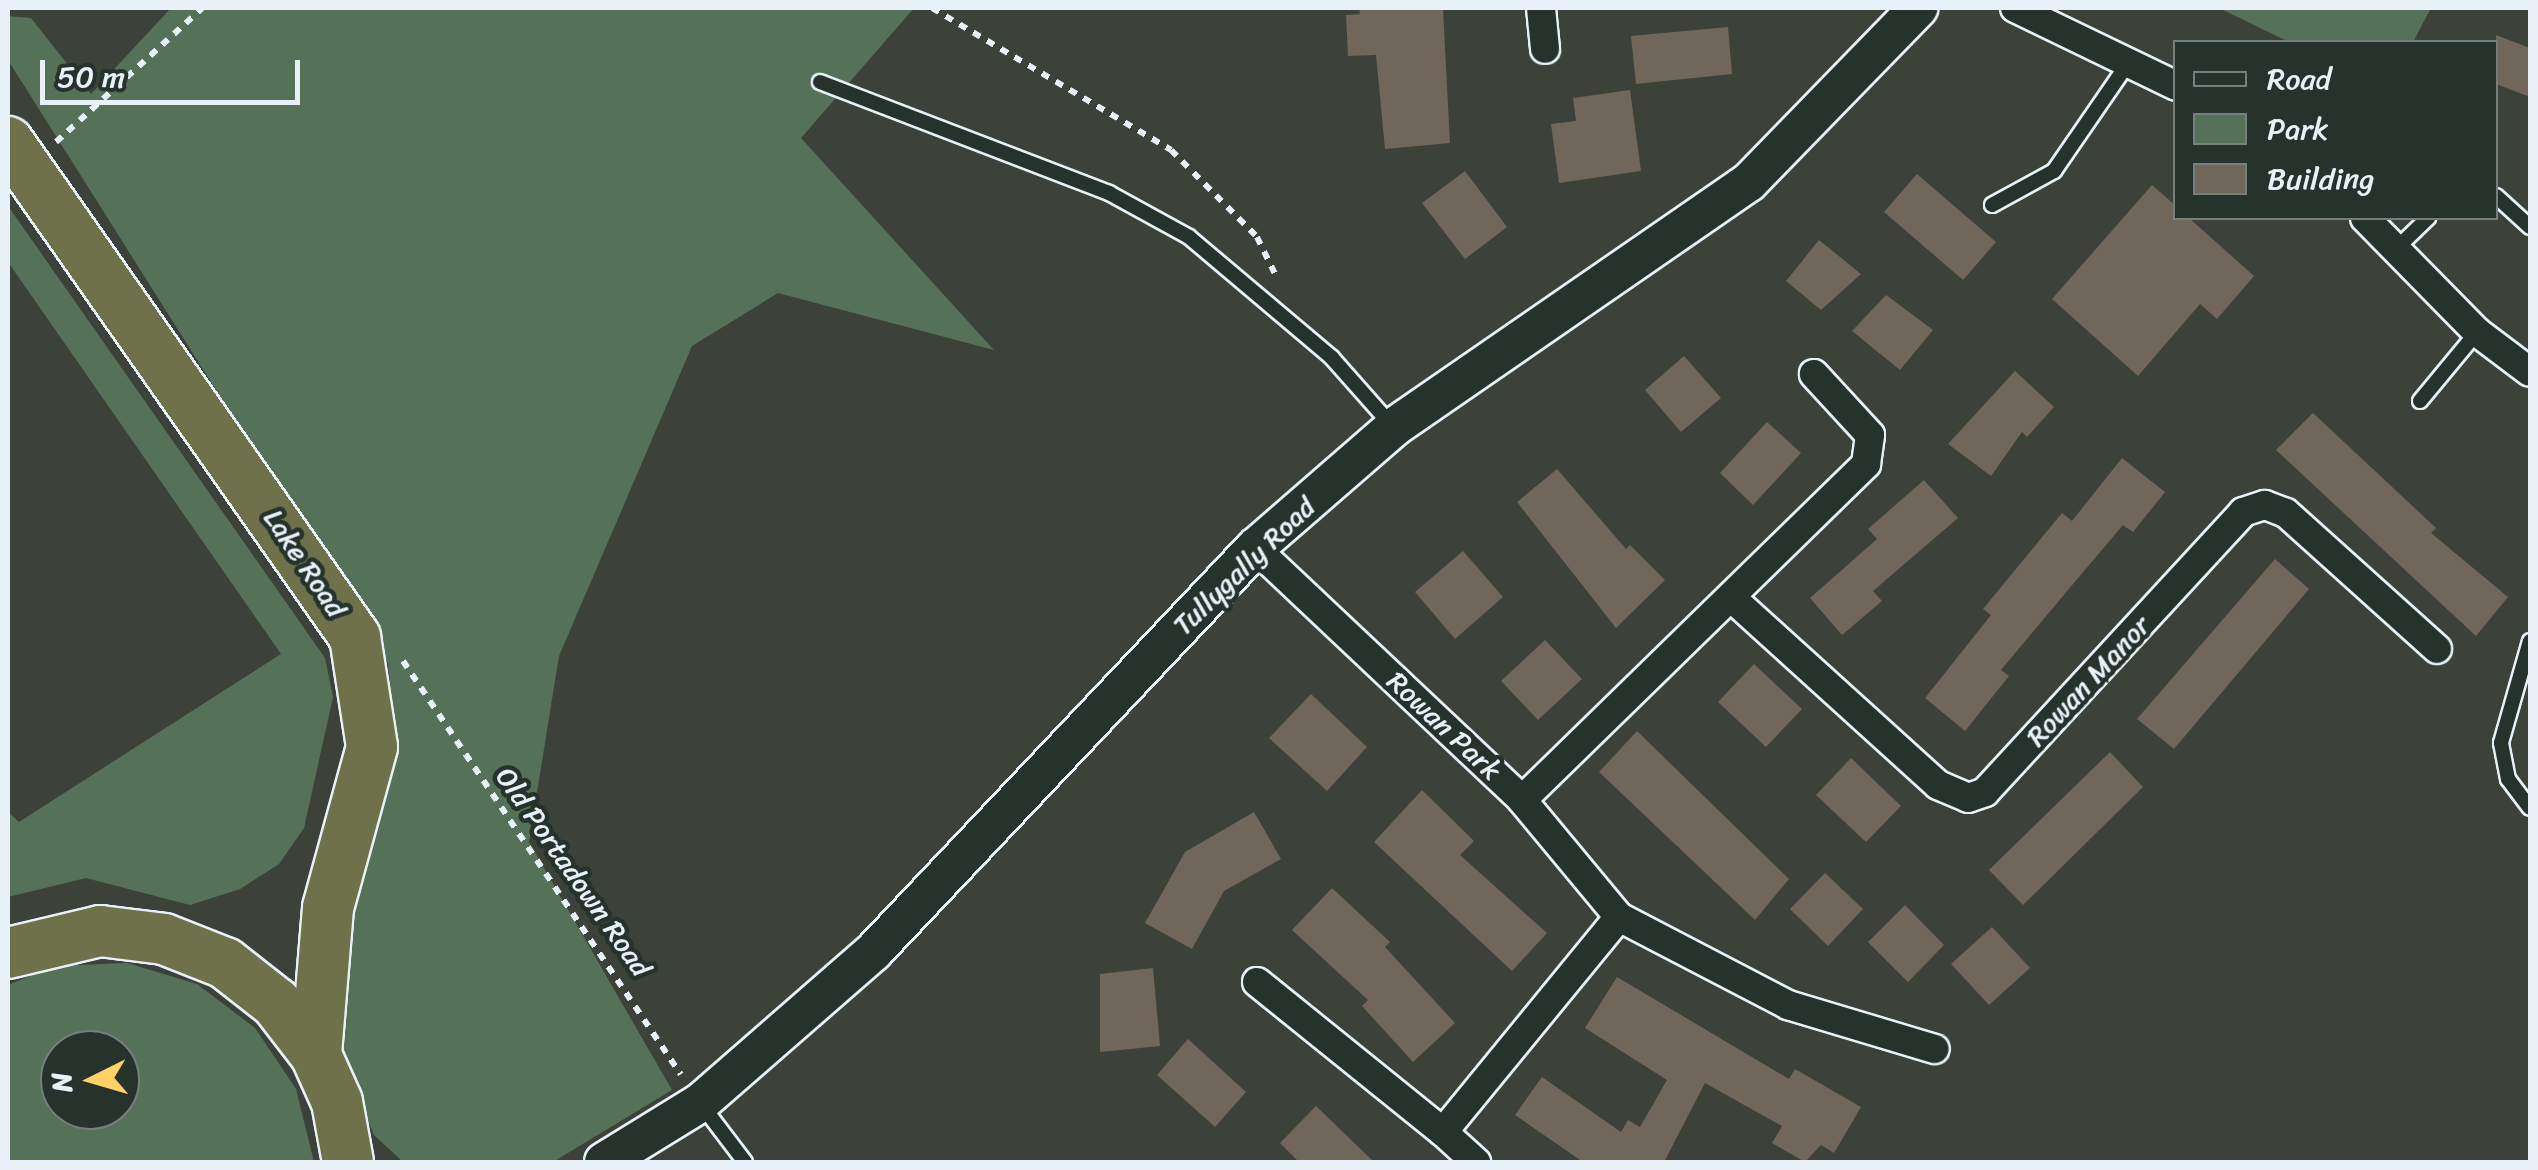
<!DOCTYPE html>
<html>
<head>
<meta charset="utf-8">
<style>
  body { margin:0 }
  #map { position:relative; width:2538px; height:1170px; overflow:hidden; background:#3c423a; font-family:Sriracha,sans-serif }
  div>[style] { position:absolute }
  .green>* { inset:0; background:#557259 }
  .building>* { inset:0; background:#706659 }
  .path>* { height:6px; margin-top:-3px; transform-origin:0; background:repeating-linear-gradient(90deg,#e8f1f8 0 8px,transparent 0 16px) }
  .roads { filter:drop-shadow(2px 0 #e8f1f8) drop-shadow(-2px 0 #e8f1f8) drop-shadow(0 2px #e8f1f8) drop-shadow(0 -2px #e8f1f8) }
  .lane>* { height:14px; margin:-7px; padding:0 7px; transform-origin:7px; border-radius:7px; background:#26332d }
  .street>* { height:28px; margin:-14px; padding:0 14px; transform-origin:14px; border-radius:14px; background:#26332d }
  .secondary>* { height:38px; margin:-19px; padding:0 19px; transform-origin:19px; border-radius:19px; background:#26332d }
  .highway>* { height:50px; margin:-25px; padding:0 25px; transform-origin:25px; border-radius:25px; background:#6f714a }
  span { translate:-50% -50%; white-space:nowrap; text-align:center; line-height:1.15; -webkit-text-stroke:9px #26332d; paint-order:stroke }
  .street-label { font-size:28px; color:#e8f1f8 }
  .frame { position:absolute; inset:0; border:10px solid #e8f1f8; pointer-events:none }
  .legend { position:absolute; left:2173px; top:40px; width:325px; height:180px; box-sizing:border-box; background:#26332d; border:2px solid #747f7e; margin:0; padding:12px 18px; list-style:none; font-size:30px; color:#e8f1f8 }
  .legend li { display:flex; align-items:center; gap:20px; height:50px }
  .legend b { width:50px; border:2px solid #747f7e }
  .north { position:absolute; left:40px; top:1030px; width:100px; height:100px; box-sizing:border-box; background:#26332d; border:2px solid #747f7e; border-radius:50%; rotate:265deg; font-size:28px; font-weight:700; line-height:40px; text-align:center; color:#e8f1f8 }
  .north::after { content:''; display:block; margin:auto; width:35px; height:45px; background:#ffd166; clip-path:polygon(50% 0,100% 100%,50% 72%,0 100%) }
  .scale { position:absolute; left:40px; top:60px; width:260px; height:45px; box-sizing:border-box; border:5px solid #e8f1f8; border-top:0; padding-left:12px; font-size:30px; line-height:35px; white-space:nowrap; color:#e8f1f8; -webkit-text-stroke:8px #26332d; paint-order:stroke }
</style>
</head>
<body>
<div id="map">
  <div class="green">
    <div style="clip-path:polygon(171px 8px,914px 8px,801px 138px,994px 350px,778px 293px,692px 346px,559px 656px,529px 842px,672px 1090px,553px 1162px,403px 1162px,374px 1135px,333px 1035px,334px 980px,396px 742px,388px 663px,8px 60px,8px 16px,31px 18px,91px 94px)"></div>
    <div style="clip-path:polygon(2219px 8px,2431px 8px,2413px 42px,2289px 42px)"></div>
    <div style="clip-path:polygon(8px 206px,325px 658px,333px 697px,304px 828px,279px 864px,240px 889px,190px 905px,86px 878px,8px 897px,8px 812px,19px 822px,281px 654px,8px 262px)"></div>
    <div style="clip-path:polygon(evenodd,127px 963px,197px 984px,255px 1028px,296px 1089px,314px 1162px,8px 1162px,8px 985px,54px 966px,127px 963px,60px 1050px,120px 1050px,120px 1110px,60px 1110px,60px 1050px)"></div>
  </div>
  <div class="building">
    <div style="clip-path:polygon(1359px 8px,1443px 9px,1450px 143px,1385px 149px,1376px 55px,1348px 56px,1346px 15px,1360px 14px)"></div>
    <div style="clip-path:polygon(1728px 27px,1732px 74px,1636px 84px,1631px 36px)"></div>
    <div style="clip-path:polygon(2496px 35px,2530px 48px,2530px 97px,2496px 84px)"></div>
    <div style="clip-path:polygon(1630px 90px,1641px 171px,1559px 183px,1551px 124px,1576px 121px,1573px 98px)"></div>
    <div style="clip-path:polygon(1465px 171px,1507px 227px,1465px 259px,1422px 203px)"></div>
    <div style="clip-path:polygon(1917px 174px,1996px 242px,1963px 280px,1884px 212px)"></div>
    <div style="clip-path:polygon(2152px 185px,2176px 206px,2176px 218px,2189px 218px,2254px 276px,2217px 319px,2200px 304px,2138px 376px,2052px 299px)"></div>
    <div style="clip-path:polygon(1819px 240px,1861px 274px,1821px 310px,1786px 281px)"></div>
    <div style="clip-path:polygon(1886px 295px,1933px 330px,1900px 370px,1852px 331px)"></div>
    <div style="clip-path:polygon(1684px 356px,1721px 398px,1681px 432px,1645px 390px)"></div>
    <div style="clip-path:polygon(2015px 371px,2054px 407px,2027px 437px,2022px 432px,1991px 476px,1948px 444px)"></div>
    <div style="clip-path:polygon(2313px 413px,2436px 528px,2431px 533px,2508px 597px,2476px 636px,2276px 450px)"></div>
    <div style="clip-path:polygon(1767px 422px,1801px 453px,1753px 505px,1720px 473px)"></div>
    <div style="clip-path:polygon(2122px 458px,2165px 492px,2133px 532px,2123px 525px,2073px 584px,2001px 670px,2009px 676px,1965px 731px,1925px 698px,1991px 615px,1983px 609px,2062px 513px,2072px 521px)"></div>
    <div style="clip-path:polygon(1557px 469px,1626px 549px,1630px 545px,1665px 580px,1616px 628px,1517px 502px)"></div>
    <div style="clip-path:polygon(1924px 480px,1958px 518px,1873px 591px,1882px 601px,1842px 635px,1810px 598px,1877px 539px,1868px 529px)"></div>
    <div style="clip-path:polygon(1463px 551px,1503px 597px,1455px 639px,1415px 592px)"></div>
    <div style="clip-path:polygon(2275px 559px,2309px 589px,2174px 749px,2137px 719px)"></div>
    <div style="clip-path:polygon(1545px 640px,1582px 679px,1538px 720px,1501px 681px)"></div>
    <div style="clip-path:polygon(1754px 664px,1802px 709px,1766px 747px,1718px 702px)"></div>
    <div style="clip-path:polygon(1311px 694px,1367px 747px,1327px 791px,1269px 738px)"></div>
    <div style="clip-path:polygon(1637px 731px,1789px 879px,1755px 920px,1599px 772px)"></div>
    <div style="clip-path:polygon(2110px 752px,2143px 787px,2023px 905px,1989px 870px)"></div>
    <div style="clip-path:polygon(1851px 758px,1901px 806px,1866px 842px,1816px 795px)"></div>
    <div style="clip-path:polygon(1422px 790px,1474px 841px,1460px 855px,1547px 933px,1512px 971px,1374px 842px)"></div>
    <div style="clip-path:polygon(1254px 812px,1281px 859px,1224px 891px,1192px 949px,1145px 923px,1185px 852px)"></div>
    <div style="clip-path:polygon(1825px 873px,1863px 909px,1828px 946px,1790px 909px)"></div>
    <div style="clip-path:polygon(1332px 888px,1390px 942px,1385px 947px,1455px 1023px,1413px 1062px,1362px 1006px,1368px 1000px,1292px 930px)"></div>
    <div style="clip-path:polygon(1905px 905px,1944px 945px,1908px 982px,1868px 942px)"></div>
    <div style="clip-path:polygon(1992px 927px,2030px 968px,1989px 1005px,1951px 964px)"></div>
    <div style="clip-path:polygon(1153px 968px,1160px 1046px,1100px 1052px,1100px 974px)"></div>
    <div style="clip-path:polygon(1617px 977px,1789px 1079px,1795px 1069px,1861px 1107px,1834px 1153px,1821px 1145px,1805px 1162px,1772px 1143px,1782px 1126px,1705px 1083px,1664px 1162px,1583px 1162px,1515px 1115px,1542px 1077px,1621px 1132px,1628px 1120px,1640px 1127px,1667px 1080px,1585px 1028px)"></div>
    <div style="clip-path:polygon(1188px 1039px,1246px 1092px,1215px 1127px,1157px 1075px)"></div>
    <div style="clip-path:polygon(1316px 1106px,1374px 1162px,1299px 1162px,1280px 1143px)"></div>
  </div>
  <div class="path">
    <div style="left:932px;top:8px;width:278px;rotate:30.7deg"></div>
    <div style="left:1171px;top:150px;width:122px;rotate:45.3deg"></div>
    <div style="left:1257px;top:237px;width:46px;rotate:64deg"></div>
    <div style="left:56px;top:142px;width:198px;rotate:-42.5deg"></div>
    <div style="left:403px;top:661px;width:498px;rotate:56.1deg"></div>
  </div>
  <div class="roads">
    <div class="lane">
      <div style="left:820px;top:82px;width:310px;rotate:21deg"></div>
      <div style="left:1109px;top:193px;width:91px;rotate:28.8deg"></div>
      <div style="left:1189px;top:237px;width:187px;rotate:40.2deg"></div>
      <div style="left:1332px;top:358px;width:92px;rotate:48.5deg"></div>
      <div style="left:2496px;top:196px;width:46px;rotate:42.4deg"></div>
      <div style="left:1992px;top:205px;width:71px;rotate:-28.7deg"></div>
      <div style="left:2054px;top:171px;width:132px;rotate:-55.5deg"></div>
      <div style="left:2398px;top:247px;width:42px;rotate:-44deg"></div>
      <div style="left:2420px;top:401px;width:89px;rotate:-50.4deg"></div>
      <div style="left:2530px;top:641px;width:106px;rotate:105.9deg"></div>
      <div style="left:2501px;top:743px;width:37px;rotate:79deg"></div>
      <div style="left:2508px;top:779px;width:36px;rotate:53deg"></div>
      <div style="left:701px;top:1104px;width:73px;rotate:52.8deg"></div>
    </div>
    <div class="street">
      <div style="left:1541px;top:8px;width:41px;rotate:84.4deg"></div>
      <div style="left:2015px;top:8px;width:179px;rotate:25.8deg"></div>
      <div style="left:2365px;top:218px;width:160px;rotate:45.5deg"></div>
      <div style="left:2477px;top:332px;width:66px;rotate:37deg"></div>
      <div style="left:1255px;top:548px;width:367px;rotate:43.3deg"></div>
      <div style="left:1522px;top:800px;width:152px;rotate:50.3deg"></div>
      <div style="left:1619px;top:917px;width:191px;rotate:27.5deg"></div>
      <div style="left:1788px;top:1005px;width:153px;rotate:16.7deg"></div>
      <div style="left:1734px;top:600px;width:275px;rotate:42.2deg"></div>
      <div style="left:1938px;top:785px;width:33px;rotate:23deg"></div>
      <div style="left:1968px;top:798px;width:18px;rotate:-19deg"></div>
      <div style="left:1985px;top:792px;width:381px;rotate:-47.3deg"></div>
      <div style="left:2243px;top:512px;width:23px;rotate:-18deg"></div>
      <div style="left:2265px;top:505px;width:22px;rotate:21deg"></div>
      <div style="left:2286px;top:513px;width:203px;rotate:42deg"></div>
      <div style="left:1522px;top:800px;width:481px;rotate:-44.3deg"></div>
      <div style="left:1866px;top:464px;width:29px;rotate:-82deg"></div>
      <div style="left:1870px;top:435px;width:83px;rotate:-132.6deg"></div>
      <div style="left:1257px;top:982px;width:239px;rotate:38.9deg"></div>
      <div style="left:1443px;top:1132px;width:278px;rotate:-50.7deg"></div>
      <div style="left:1443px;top:1132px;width:45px;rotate:42.3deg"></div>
    </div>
    <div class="secondary">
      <div style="left:604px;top:1162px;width:113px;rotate:-31.6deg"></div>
      <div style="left:700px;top:1103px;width:231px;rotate:-41.1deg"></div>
      <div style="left:874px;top:951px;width:555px;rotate:-46.61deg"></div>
      <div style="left:1255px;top:548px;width:184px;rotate:-41deg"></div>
      <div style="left:1394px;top:427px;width:431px;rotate:-34.6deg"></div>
      <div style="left:1749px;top:182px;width:243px;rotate:-45.8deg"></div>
    </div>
    <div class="highway">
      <div style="left:8px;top:142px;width:605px;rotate:54.97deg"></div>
      <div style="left:355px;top:637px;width:111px;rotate:81.2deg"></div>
      <div style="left:372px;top:747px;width:167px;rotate:105.3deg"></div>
      <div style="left:328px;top:908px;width:147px;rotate:94.7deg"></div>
      <div style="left:8px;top:953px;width:95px;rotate:-13.4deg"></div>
      <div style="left:100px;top:931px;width:64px;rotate:7.1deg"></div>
      <div style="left:164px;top:939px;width:66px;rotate:21.5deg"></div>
      <div style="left:225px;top:963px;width:65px;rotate:38.1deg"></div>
      <div style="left:276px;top:1003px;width:66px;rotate:52.4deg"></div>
      <div style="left:316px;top:1055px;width:51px;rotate:65.9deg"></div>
      <div style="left:337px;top:1102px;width:61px;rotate:79.6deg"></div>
    </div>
  </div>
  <div class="street-label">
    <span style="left:305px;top:563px;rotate:56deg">Lake Road</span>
    <span style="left:1244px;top:566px;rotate:-44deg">Tullygally Road</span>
    <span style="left:2088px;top:681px;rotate:-47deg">Rowan Manor</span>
    <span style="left:1444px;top:726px;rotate:43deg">Rowan Park</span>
    <span style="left:573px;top:872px;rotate:55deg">Old Portadown Road</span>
  </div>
  <div class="frame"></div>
  <ul class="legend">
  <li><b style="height:12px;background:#26332d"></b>Road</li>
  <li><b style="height:28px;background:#557259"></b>Park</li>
  <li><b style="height:28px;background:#706659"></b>Building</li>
  </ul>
  <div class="north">N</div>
  <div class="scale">50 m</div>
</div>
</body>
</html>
